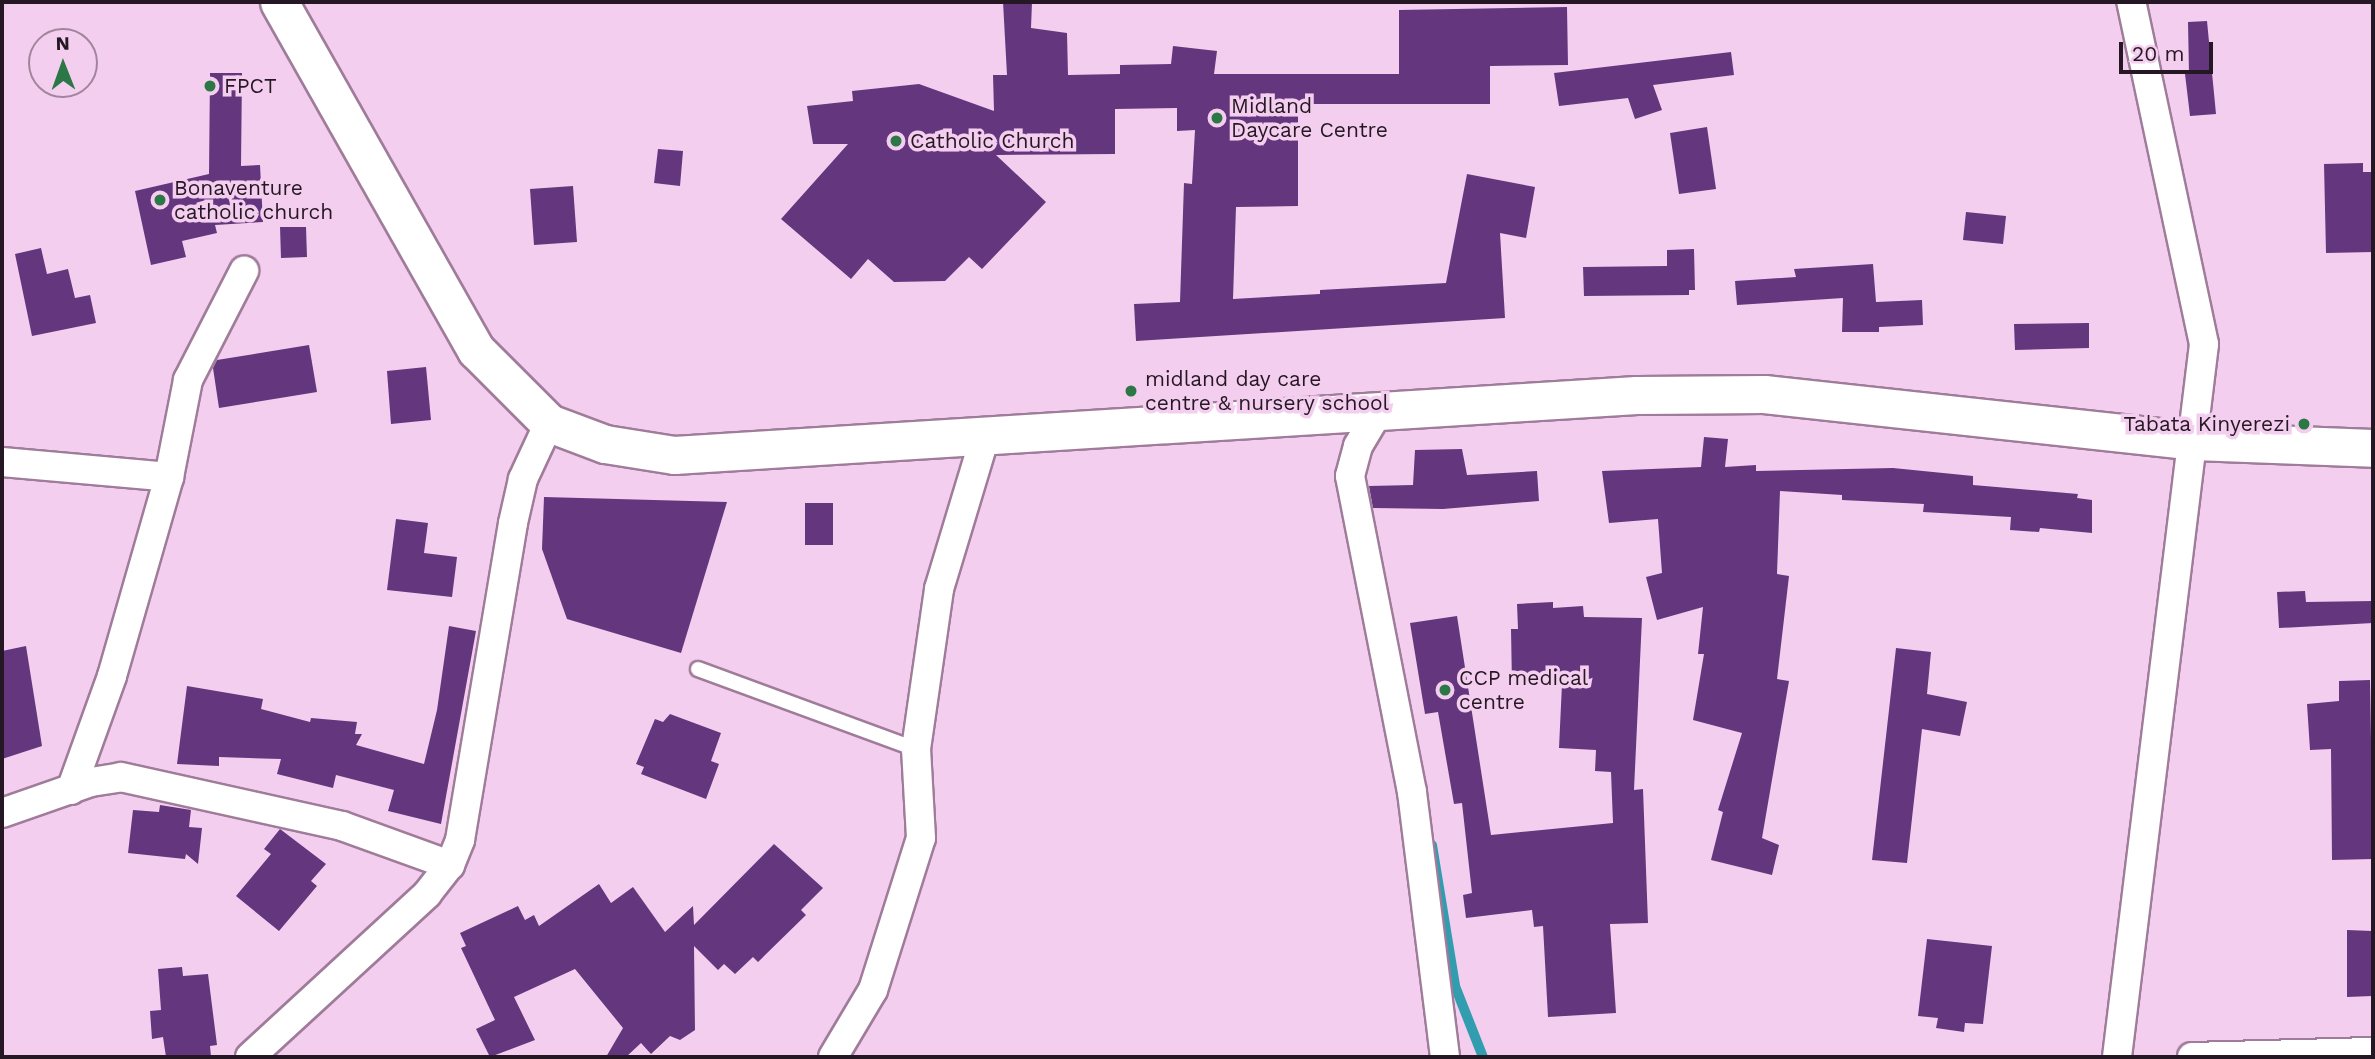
<!DOCTYPE html>
<html>
<head>
<meta charset="utf-8">
<style>
  body { margin:0 }
  #map { position:relative; width:2375px; height:1059px; overflow:hidden; background:#f4ceee; font-family:"Work Sans",sans-serif }
  div>[style] { position:absolute }
  .stream>* { height:10px; margin:-5px; padding:0 5px; transform-origin:5px; border-radius:5px; background:#339db0 }
  .building>* { inset:0; background:#64367e }
  .roads { filter:drop-shadow(2px 0 #9f7c99) drop-shadow(-2px 0 #9f7c99) drop-shadow(0 2px #9f7c99) drop-shadow(0 -2px #9f7c99) }
  .service>* { height:14px; margin:-7px; padding:0 7px; transform-origin:7px; border-radius:7px; background:#fff }
  .minor>* { height:28px; margin:-14px; padding:0 14px; transform-origin:14px; border-radius:14px; background:#fff }
  .tertiary>* { height:37px; margin:-18.5px; padding:0 18.5px; transform-origin:18.5px; border-radius:18.5px; background:#fff }
  .dots>* { width:19px; height:19px; translate:-50% -50%; box-sizing:border-box; border:4px solid #f4ceee; border-radius:50% }
  span { translate:-50% -50%; white-space:nowrap; text-align:center; line-height:1.15; -webkit-text-stroke:7px #f4ceee; paint-order:stroke }
  .poi-label { font-size:21px; color:#251723 }
  .left { translate:0 -50%; text-align:left }
  .right { translate:-100% -50%; text-align:right }
  .frame { position:absolute; inset:0; border:4px solid #251723; pointer-events:none }
  .north { position:absolute; left:28px; top:28px; width:70px; height:70px; box-sizing:border-box; background:#f4ceee; border:2px solid #a1859d; border-radius:50%; rotate:359deg; font-size:19px; font-weight:700; line-height:28px; text-align:center; color:#251723 }
  .north::after { content:''; display:block; margin:auto; width:24px; height:32px; background:#2b7745; clip-path:polygon(50% 0,100% 100%,50% 72%,0 100%) }
  .scale { position:absolute; left:2119px; top:42px; width:94px; height:32px; box-sizing:border-box; border:4px solid #251723; border-top:0; padding-left:9px; font-size:21px; line-height:24px; white-space:nowrap; color:#251723; -webkit-text-stroke:5px #f4ceee; paint-order:stroke }
</style>
</head>
<body>
<div id="map">
  <div class="stream">
    <div style="left:1432px;top:845px;width:143px;rotate:80.7deg"></div>
    <div style="left:1455px;top:986px;width:76px;rotate:68.5deg"></div>
  </div>
  <div class="building">
    <div style="clip-path:polygon(1003px 2px,1032px 2px,1031px 28px,1067px 33px,1068px 75px,1120px 74px,1120px 65px,1171px 64px,1173px 46px,1217px 51px,1214px 74px,1399px 74px,1399px 10px,1567px 7px,1568px 65px,1490px 66px,1490px 104px,1298px 104px,1298px 206px,1236px 207px,1233px 299px,1320px 294px,1320px 290px,1446px 283px,1467px 174px,1535px 187px,1526px 238px,1500px 233px,1505px 318px,1136px 341px,1134px 304px,1180px 302px,1184px 183px,1192px 184px,1195px 130px,1177px 131px,1177px 108px,1115px 109px,1115px 154px,996px 155px,1046px 202px,982px 269px,969px 257px,945px 281px,894px 282px,868px 259px,851px 279px,781px 219px,848px 144px,813px 144px,807px 106px,853px 101px,852px 91px,919px 84px,994px 111px,993px 75px,1007px 75px)"></div>
    <div style="clip-path:polygon(2207px 21px,2216px 114px,2190px 116px,2185px 74px,2189px 74px,2188px 22px)"></div>
    <div style="clip-path:polygon(1731px 52px,1734px 75px,1653px 85px,1662px 110px,1635px 119px,1628px 98px,1559px 106px,1554px 73px)"></div>
    <div style="clip-path:polygon(210px 73px,242px 73px,241px 166px,260px 165px,263px 222px,215px 225px,217px 233px,182px 241px,186px 257px,151px 265px,135px 191px,209px 174px)"></div>
    <div style="clip-path:polygon(1707px 127px,1716px 189px,1679px 194px,1670px 133px)"></div>
    <div style="clip-path:polygon(658px 149px,683px 151px,680px 186px,654px 183px)"></div>
    <div style="clip-path:polygon(2363px 163px,2363px 172px,2373px 172px,2373px 252px,2326px 253px,2324px 164px)"></div>
    <div style="clip-path:polygon(573px 186px,577px 242px,534px 245px,530px 189px)"></div>
    <div style="clip-path:polygon(1966px 212px,2006px 216px,2003px 244px,1963px 240px)"></div>
    <div style="clip-path:polygon(280px 227px,306px 227px,307px 257px,281px 258px)"></div>
    <div style="clip-path:polygon(41px 248px,47px 274px,68px 269px,75px 298px,90px 295px,96px 323px,32px 336px,15px 254px)"></div>
    <div style="clip-path:polygon(1694px 249px,1695px 290px,1689px 290px,1689px 295px,1584px 296px,1583px 267px,1667px 266px,1667px 250px)"></div>
    <div style="clip-path:polygon(1873px 264px,1876px 302px,1922px 300px,1923px 325px,1879px 327px,1879px 332px,1842px 332px,1843px 298px,1737px 305px,1735px 281px,1796px 277px,1794px 269px)"></div>
    <div style="clip-path:polygon(2089px 323px,2089px 348px,2015px 350px,2014px 324px)"></div>
    <div style="clip-path:polygon(309px 345px,317px 392px,219px 408px,213px 368px,217px 360px)"></div>
    <div style="clip-path:polygon(426px 367px,431px 420px,391px 424px,387px 371px)"></div>
    <div style="clip-path:polygon(1704px 437px,1728px 439px,1725px 467px,1756px 465px,1756px 471px,1893px 468px,1973px 476px,1973px 485px,2078px 494px,2077px 498px,2092px 500px,2092px 533px,2040px 528px,2039px 532px,2010px 530px,2011px 517px,1923px 512px,1924px 504px,1842px 500px,1842px 495px,1780px 491px,1777px 574px,1789px 576px,1777px 679px,1789px 681px,1762px 838px,1779px 845px,1772px 875px,1711px 860px,1723px 812px,1718px 810px,1742px 733px,1693px 720px,1704px 654px,1698px 654px,1703px 607px,1657px 620px,1646px 577px,1662px 573px,1658px 519px,1609px 523px,1602px 471px,1701px 467px)"></div>
    <div style="clip-path:polygon(1462px 449px,1467px 475px,1537px 471px,1539px 501px,1443px 509px,1373px 508px,1369px 486px,1413px 485px,1415px 450px)"></div>
    <div style="clip-path:polygon(544px 497px,727px 502px,681px 653px,567px 619px,542px 549px)"></div>
    <div style="clip-path:polygon(805px 503px,833px 503px,833px 545px,805px 545px)"></div>
    <div style="clip-path:polygon(396px 519px,428px 523px,424px 553px,457px 557px,452px 597px,387px 590px)"></div>
    <div style="clip-path:polygon(2305px 591px,2306px 602px,2373px 601px,2373px 623px,2279px 628px,2277px 592px)"></div>
    <div style="clip-path:polygon(1553px 602px,1553px 608px,1583px 606px,1584px 617px,1642px 618px,1634px 790px,1643px 789px,1648px 923px,1610px 924px,1616px 1013px,1548px 1017px,1543px 926px,1534px 927px,1532px 910px,1466px 918px,1463px 895px,1472px 893px,1462px 803px,1454px 804px,1438px 712px,1425px 714px,1410px 623px,1457px 616px,1491px 835px,1613px 823px,1611px 772px,1595px 771px,1596px 750px,1559px 748px,1562px 684px,1512px 686px,1511px 629px,1518px 629px,1517px 604px)"></div>
    <div style="clip-path:polygon(449px 626px,476px 631px,441px 824px,388px 811px,394px 790px,336px 775px,333px 788px,277px 774px,281px 759px,219px 757px,219px 766px,177px 764px,187px 686px,263px 699px,261px 709px,310px 722px,311px 718px,357px 722px,355px 734px,362px 734px,356px 745px,424px 764px,437px 710px)"></div>
    <div style="clip-path:polygon(26px 646px,42px 746px,2px 759px,2px 651px)"></div>
    <div style="clip-path:polygon(1896px 648px,1931px 652px,1927px 694px,1967px 702px,1960px 736px,1922px 729px,1907px 863px,1872px 860px)"></div>
    <div style="clip-path:polygon(2370px 680px,2373px 859px,2332px 860px,2331px 749px,2310px 750px,2307px 704px,2339px 701px,2339px 681px)"></div>
    <div style="clip-path:polygon(670px 714px,721px 733px,711px 761px,719px 764px,706px 799px,641px 774px,644px 767px,636px 764px,655px 719px,663px 722px)"></div>
    <div style="clip-path:polygon(160px 805px,191px 810px,189px 827px,202px 828px,198px 864px,186px 854px,185px 859px,128px 853px,133px 810px,159px 812px)"></div>
    <div style="clip-path:polygon(280px 829px,326px 864px,311px 881px,317px 886px,279px 931px,236px 896px,271px 854px,264px 849px)"></div>
    <div style="clip-path:polygon(774px 844px,823px 888px,801px 910px,806px 915px,758px 962px,753px 957px,735px 974px,724px 964px,718px 970px,694px 946px,695px 1030px,680px 1040px,670px 1036px,651px 1054px,641px 1043px,626px 1057px,606px 1057px,623px 1028px,575px 969px,514px 997px,535px 1040px,490px 1057px,476px 1029px,495px 1020px,461px 948px,466px 946px,460px 933px,518px 906px,525px 920px,534px 915px,539px 926px,599px 884px,611px 903px,633px 887px,665px 932px,693px 906px,694px 925px)"></div>
    <div style="clip-path:polygon(2347px 930px,2372px 931px,2372px 996px,2347px 997px)"></div>
    <div style="clip-path:polygon(1927px 939px,1992px 946px,1983px 1024px,1965px 1023px,1964px 1032px,1936px 1028px,1938px 1018px,1918px 1016px)"></div>
    <div style="clip-path:polygon(182px 967px,183px 976px,208px 974px,217px 1045px,210px 1046px,211px 1057px,166px 1057px,163px 1037px,152px 1039px,150px 1011px,161px 1010px,158px 969px)"></div>
  </div>
  <div class="roads">
    <div class="service">
      <div style="left:698px;top:669px;width:232px;rotate:20.2deg"></div>
    </div>
    <div class="minor">
      <div style="left:1380px;top:409px;width:43px;rotate:120.7deg"></div>
      <div style="left:1358px;top:446px;width:31px;rotate:105deg"></div>
      <div style="left:1350px;top:476px;width:322px;rotate:78.9deg"></div>
      <div style="left:1412px;top:792px;width:267px;rotate:82.9deg"></div>
      <div style="left:2px;top:462px;width:168px;rotate:5.1deg"></div>
      <div style="left:71px;top:790px;width:121px;rotate:-70.2deg"></div>
      <div style="left:112px;top:676px;width:207px;rotate:-74deg"></div>
      <div style="left:169px;top:477px;width:99px;rotate:-78.9deg"></div>
      <div style="left:188px;top:380px;width:123px;rotate:-62.8deg"></div>
      <div style="left:2px;top:813px;width:94px;rotate:-19.2deg"></div>
      <div style="left:91px;top:782px;width:30px;rotate:-9deg"></div>
      <div style="left:121px;top:777px;width:226px;rotate:12.5deg"></div>
      <div style="left:342px;top:826px;width:115px;rotate:19.9deg"></div>
      <div style="left:250px;top:1057px;width:241px;rotate:-42.6deg"></div>
      <div style="left:427px;top:894px;width:37px;rotate:-52deg"></div>
      <div style="left:450px;top:865px;width:27px;rotate:-68deg"></div>
      <div style="left:460px;top:840px;width:321px;rotate:-80.5deg"></div>
      <div style="left:513px;top:523px;width:45px;rotate:-77.2deg"></div>
      <div style="left:523px;top:479px;width:62px;rotate:-65.1deg"></div>
      <div style="left:833px;top:1057px;width:78px;rotate:-59.2deg"></div>
      <div style="left:873px;top:990px;width:159px;rotate:-72.5deg"></div>
      <div style="left:921px;top:838px;width:89px;rotate:-93.2deg"></div>
      <div style="left:916px;top:749px;width:162px;rotate:-81.8deg"></div>
      <div style="left:939px;top:589px;width:159px;rotate:-73.2deg"></div>
      <div style="left:2117px;top:1057px;width:718px;rotate:-83.04deg"></div>
      <div style="left:2204px;top:344px;width:350px;rotate:-102deg"></div>
      <div style="left:2192px;top:1057px;width:181px;rotate:-1.6deg"></div>
    </div>
    <div class="tertiary">
      <div style="left:279px;top:2px;width:400px;rotate:60.5deg"></div>
      <div style="left:476px;top:350px;width:103px;rotate:45deg"></div>
      <div style="left:549px;top:423px;width:60px;rotate:20.6deg"></div>
      <div style="left:605px;top:444px;width:70px;rotate:9.1deg"></div>
      <div style="left:674px;top:455px;width:964px;rotate:-3.57deg"></div>
      <div style="left:1636px;top:395px;width:128px;rotate:-0.4deg"></div>
      <div style="left:1764px;top:394px;width:433px;rotate:6.2deg"></div>
      <div style="left:2194px;top:441px;width:179px;rotate:2.2deg"></div>
    </div>
  </div>
  <div class="dots">
    <div style="left:210px;top:86px;background:#2b7745"></div>
    <div style="left:1217px;top:118px;background:#2b7745"></div>
    <div style="left:896px;top:141px;background:#2b7745"></div>
    <div style="left:160px;top:200px;background:#2b7745"></div>
    <div style="left:1131px;top:391px;background:#2b7745"></div>
    <div style="left:2304px;top:424px;background:#2b7745"></div>
    <div style="left:1445px;top:690px;background:#2b7745"></div>
  </div>
  <div class="poi-label">
    <span class="left" style="left:224px;top:86px">FPCT</span>
    <span class="left" style="left:1231px;top:118px">Midland<br>Daycare Centre</span>
    <span class="left" style="left:910px;top:141px">Catholic Church</span>
    <span class="left" style="left:174px;top:200px">Bonaventure<br>catholic church</span>
    <span class="left" style="left:1145px;top:391px">midland day care<br>centre &amp; nursery school</span>
    <span class="right" style="left:2290px;top:424px">Tabata Kinyerezi</span>
    <span class="left" style="left:1459px;top:690px">CCP medical<br>centre</span>
  </div>
  <div class="frame"></div>
  <div class="north">N</div>
  <div class="scale">20 m</div>
</div>
</body>
</html>
